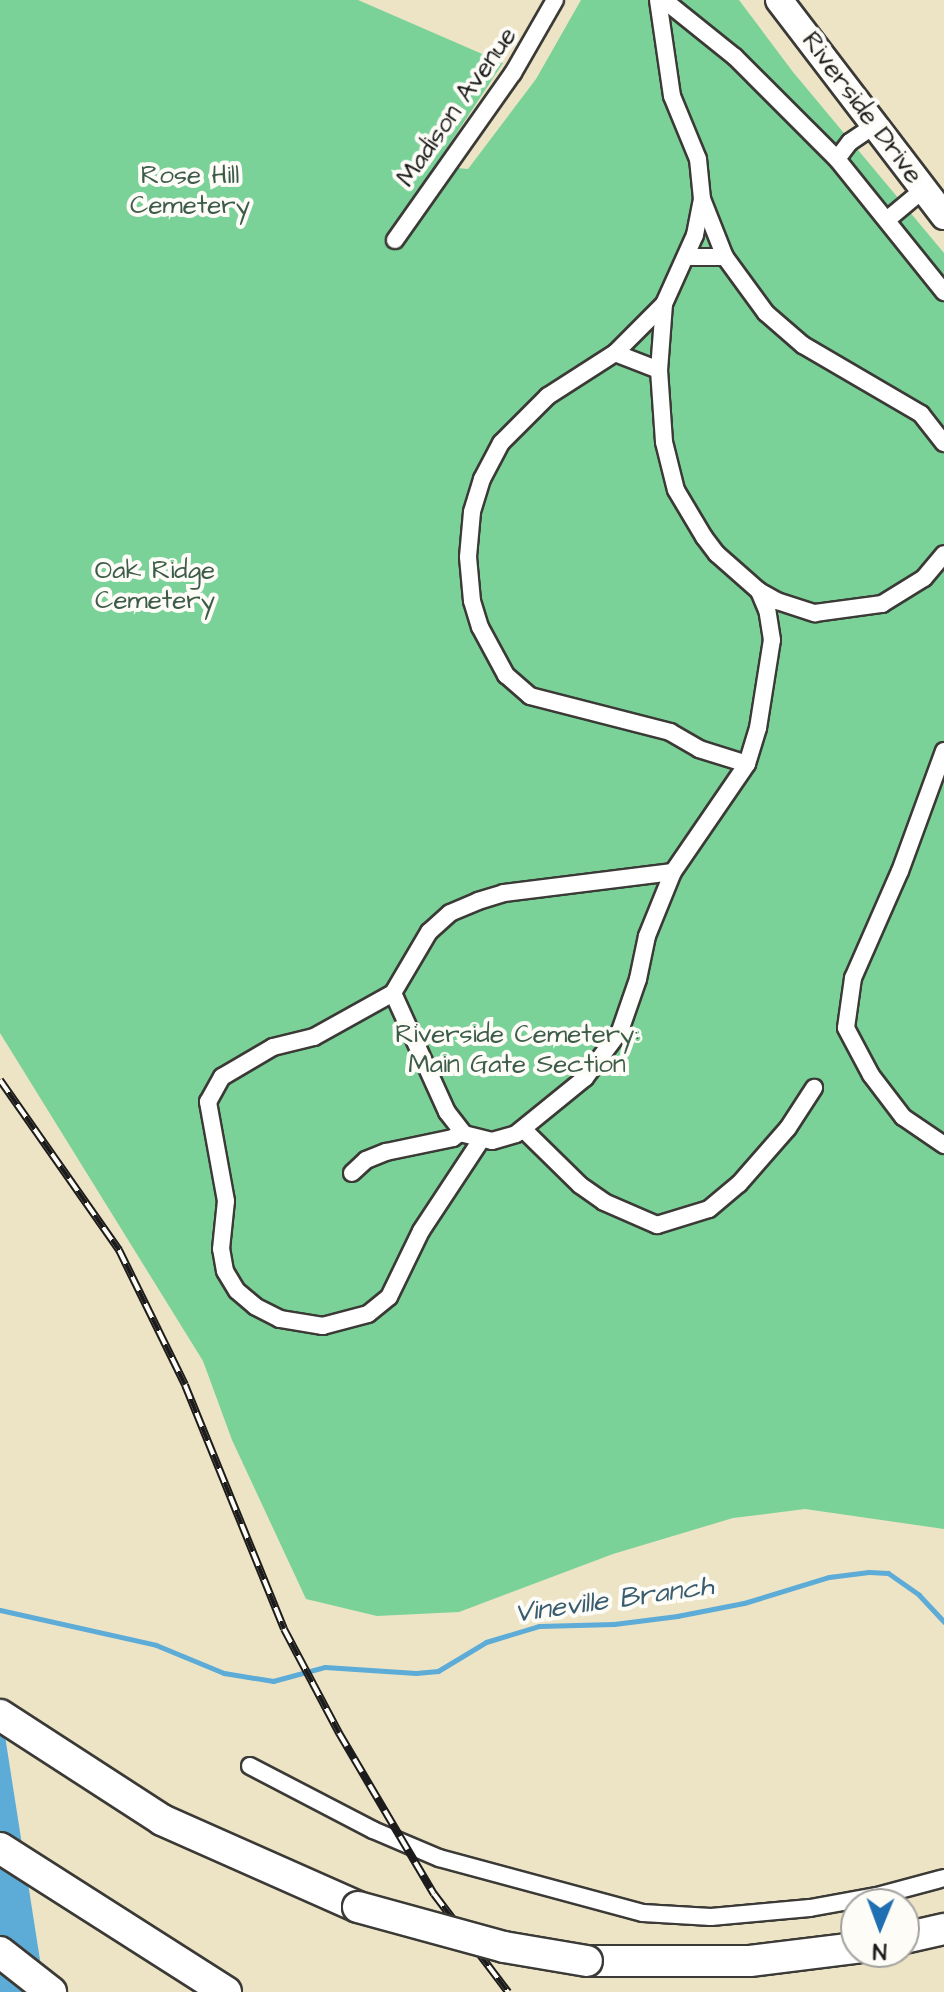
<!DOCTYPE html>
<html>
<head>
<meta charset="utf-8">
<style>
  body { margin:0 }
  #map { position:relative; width:944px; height:1992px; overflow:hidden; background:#ede4c6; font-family:"Architects Daughter",sans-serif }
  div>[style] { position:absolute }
  .green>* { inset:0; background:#7ad298 }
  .water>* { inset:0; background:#5dabd7 }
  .stream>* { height:5px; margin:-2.5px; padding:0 2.5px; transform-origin:2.5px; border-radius:2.5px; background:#5dabd7 }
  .roads { filter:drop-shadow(2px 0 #3b3a36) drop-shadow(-2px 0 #3b3a36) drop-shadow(0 2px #3b3a36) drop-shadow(0 -2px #3b3a36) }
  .minor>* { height:16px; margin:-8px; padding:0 8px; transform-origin:8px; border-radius:8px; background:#fff }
  .primary>* { height:26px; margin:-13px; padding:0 13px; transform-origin:13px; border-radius:13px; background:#fff }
  .motorway>* { height:30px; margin:-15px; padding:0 15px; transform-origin:15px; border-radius:15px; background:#fff }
  .rail>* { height:8px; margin-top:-4px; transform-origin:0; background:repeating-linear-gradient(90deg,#fdfcf7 0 15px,#1c1c1c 0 30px); box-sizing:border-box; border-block:2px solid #1c1c1c }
  .bridges { filter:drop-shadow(2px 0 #3b3a36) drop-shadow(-2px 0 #3b3a36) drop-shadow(0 2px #3b3a36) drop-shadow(0 -2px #3b3a36) }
  .motorway-bridge>* { height:30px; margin:-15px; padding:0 15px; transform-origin:15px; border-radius:15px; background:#fff }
  span { translate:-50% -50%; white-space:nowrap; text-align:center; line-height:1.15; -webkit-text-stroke:8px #fdfcf7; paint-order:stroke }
  .street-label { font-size:26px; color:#1c1c1c }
  .park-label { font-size:26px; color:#3d5c47 }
  .water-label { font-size:28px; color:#395c70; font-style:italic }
  .north { position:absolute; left:840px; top:1888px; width:80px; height:80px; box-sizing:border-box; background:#fdfcf7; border:2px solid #a3a29f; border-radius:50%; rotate:181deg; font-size:22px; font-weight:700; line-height:32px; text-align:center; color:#1c1c1c }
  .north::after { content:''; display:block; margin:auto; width:28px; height:36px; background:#1f6fb2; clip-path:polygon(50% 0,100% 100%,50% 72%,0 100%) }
</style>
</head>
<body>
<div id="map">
  <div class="green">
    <div style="clip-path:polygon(0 0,358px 0,503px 63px,435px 166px,468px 169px,536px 79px,581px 0,739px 0,793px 72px,944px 253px,944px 1529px,805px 1509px,733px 1518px,613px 1554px,459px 1612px,377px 1616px,306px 1599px,232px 1440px,203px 1361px,0 1033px)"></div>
  </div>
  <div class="water">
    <div style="clip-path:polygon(0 1704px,45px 1992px,0 1992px)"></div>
  </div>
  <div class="stream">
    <div style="left:0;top:1610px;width:160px;rotate:12.6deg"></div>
    <div style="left:156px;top:1645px;width:74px;rotate:22.4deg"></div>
    <div style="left:224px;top:1673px;width:50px;rotate:9.3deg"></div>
    <div style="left:273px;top:1681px;width:54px;rotate:-15.1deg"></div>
    <div style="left:325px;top:1667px;width:91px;rotate:3.8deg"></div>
    <div style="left:416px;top:1673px;width:22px;rotate:-5deg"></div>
    <div style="left:438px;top:1671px;width:56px;rotate:-31.1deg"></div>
    <div style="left:486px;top:1642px;width:55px;rotate:-16.8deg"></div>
    <div style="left:539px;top:1626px;width:75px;rotate:-1.5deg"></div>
    <div style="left:614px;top:1624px;width:64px;rotate:-7.2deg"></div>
    <div style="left:677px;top:1616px;width:68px;rotate:-11deg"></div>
    <div style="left:744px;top:1603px;width:89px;rotate:-17deg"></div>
    <div style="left:829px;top:1577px;width:40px;rotate:-7.1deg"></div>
    <div style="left:869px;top:1572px;width:19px;rotate:3deg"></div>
    <div style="left:888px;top:1573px;width:38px;rotate:35deg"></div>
    <div style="left:919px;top:1595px;width:37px;rotate:47deg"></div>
  </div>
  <div class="roads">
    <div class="minor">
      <div style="left:658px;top:0;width:97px;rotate:81.7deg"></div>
      <div style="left:672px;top:96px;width:68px;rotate:67.6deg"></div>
      <div style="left:698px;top:159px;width:40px;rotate:84.3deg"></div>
      <div style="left:702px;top:199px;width:62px;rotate:68.4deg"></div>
      <div style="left:725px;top:257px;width:69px;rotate:53.8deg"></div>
      <div style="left:766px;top:313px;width:49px;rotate:40.9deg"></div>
      <div style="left:803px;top:345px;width:137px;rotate:30.3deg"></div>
      <div style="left:921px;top:414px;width:37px;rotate:52deg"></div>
      <div style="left:664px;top:0;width:91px;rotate:38.8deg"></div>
      <div style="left:735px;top:57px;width:144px;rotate:45deg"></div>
      <div style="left:837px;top:159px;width:171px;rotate:51.2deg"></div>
      <div style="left:837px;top:159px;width:21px;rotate:-53deg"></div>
      <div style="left:850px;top:142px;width:30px;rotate:-34deg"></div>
      <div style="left:702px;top:199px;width:37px;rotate:101deg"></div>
      <div style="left:695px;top:235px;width:76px;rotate:114.2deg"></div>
      <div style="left:664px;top:304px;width:66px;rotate:94.3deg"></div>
      <div style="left:659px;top:370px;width:72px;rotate:86deg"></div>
      <div style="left:664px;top:442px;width:49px;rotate:76deg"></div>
      <div style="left:676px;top:490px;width:55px;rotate:59.2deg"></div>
      <div style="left:704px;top:537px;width:21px;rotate:53deg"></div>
      <div style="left:717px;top:554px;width:56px;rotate:41.4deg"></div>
      <div style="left:759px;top:591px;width:21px;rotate:29deg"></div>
      <div style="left:777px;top:601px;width:40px;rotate:18deg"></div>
      <div style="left:815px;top:613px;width:68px;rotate:-7.7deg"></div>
      <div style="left:882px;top:604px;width:49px;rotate:-31.8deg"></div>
      <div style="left:924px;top:578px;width:31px;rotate:-50deg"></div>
      <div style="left:888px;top:219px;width:47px;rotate:-39.8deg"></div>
      <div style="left:395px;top:240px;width:204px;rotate:-54.8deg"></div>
      <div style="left:513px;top:73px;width:84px;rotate:-60.1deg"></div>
      <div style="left:687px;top:257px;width:38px"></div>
      <div style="left:664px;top:304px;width:69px;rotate:135deg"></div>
      <div style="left:615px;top:353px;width:80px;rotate:147.3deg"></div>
      <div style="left:548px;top:396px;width:66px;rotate:135deg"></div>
      <div style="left:501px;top:443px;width:41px;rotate:117.8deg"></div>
      <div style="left:482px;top:479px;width:34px;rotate:107deg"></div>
      <div style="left:472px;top:512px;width:45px;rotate:95.1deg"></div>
      <div style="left:468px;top:557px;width:44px;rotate:84.8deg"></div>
      <div style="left:472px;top:601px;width:27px;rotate:73deg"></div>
      <div style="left:480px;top:627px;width:55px;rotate:61.6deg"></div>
      <div style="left:506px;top:675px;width:32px;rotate:41deg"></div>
      <div style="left:530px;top:696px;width:145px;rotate:14.4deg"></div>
      <div style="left:670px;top:732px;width:34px;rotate:30deg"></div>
      <div style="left:699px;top:749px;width:50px;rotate:17.4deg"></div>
      <div style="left:615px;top:353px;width:47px;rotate:21.1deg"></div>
      <div style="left:944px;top:751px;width:128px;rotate:110.1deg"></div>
      <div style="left:900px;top:871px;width:117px;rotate:113.7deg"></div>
      <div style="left:853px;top:978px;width:50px;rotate:98deg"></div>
      <div style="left:846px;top:1028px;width:53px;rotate:62deg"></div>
      <div style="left:871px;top:1075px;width:53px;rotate:52.7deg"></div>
      <div style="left:903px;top:1117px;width:50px;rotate:34.3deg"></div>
      <div style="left:393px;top:993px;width:131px;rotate:65.6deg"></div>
      <div style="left:447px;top:1112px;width:28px;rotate:52deg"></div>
      <div style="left:464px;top:1134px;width:29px;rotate:14deg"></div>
      <div style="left:492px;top:1141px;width:25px;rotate:-16deg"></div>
      <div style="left:516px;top:1134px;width:89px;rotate:-39.1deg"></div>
      <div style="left:585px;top:1078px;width:59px;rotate:-53.3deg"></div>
      <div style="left:620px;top:1031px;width:55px;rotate:-70.9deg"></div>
      <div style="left:638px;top:979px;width:44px;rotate:-78.2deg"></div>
      <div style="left:647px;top:936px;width:69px;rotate:-67.9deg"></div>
      <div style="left:673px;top:872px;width:131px;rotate:-55.6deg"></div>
      <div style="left:747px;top:764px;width:38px;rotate:-73deg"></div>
      <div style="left:758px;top:728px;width:89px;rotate:-81deg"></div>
      <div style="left:772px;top:640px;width:30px;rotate:-99deg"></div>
      <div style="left:767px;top:610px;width:21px;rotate:-113deg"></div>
      <div style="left:523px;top:1129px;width:80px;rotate:44.5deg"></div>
      <div style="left:580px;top:1185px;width:29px;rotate:35deg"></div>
      <div style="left:604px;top:1202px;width:58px;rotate:23.5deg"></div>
      <div style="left:657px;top:1225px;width:54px;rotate:-17.1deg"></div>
      <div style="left:709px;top:1209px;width:39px;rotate:-40deg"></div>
      <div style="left:739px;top:1184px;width:74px;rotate:-48.8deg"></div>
      <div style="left:788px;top:1128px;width:48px;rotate:-57deg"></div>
      <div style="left:481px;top:1140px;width:109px;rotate:123.4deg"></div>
      <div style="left:421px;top:1231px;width:73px;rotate:115.9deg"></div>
      <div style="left:389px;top:1297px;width:27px;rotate:141deg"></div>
      <div style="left:368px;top:1314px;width:47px;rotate:165.1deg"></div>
      <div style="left:323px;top:1326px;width:44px;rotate:-170.8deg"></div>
      <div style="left:280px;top:1319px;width:28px;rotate:-153deg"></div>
      <div style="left:255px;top:1306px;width:23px;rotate:-140deg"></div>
      <div style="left:237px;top:1291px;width:23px;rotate:-121deg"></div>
      <div style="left:225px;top:1271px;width:22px;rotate:-100deg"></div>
      <div style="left:221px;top:1249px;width:48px;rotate:-84.1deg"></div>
      <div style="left:226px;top:1201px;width:101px;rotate:-100.3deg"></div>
      <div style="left:208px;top:1102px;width:29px;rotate:-61deg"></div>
      <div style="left:222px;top:1077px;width:59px;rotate:-30.5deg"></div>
      <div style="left:273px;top:1047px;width:42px;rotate:-13.7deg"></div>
      <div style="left:314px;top:1037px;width:90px;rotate:-29.1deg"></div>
      <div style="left:393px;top:993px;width:71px;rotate:-59.5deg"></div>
      <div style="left:429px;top:932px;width:28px;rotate:-42deg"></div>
      <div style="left:450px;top:913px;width:30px;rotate:-23deg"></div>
      <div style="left:478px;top:901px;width:27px;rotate:-17deg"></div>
      <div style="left:504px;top:893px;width:170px;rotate:-7.1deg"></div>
      <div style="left:352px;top:1173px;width:19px;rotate:-43deg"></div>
      <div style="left:366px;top:1160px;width:22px;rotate:-22deg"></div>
      <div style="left:386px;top:1152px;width:68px;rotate:-11.8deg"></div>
      <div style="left:453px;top:1138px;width:10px;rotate:-37deg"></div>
      <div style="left:250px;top:1766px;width:139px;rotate:27.5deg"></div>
      <div style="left:373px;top:1830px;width:72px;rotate:23deg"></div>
      <div style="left:439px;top:1858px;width:211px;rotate:15.1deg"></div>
      <div style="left:643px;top:1913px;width:68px;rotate:3.4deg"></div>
      <div style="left:711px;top:1917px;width:99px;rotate:-5.2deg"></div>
      <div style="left:810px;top:1908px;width:68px;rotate:-10.2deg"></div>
      <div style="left:877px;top:1896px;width:69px;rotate:-15deg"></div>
    </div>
    <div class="primary">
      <div style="left:779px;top:0;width:272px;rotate:52.6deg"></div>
    </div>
    <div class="motorway">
      <div style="left:0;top:1715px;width:193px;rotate:32.9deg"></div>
      <div style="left:162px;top:1820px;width:214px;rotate:23.9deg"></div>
      <div style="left:0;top:1848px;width:268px;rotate:32.5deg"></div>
      <div style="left:904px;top:1938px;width:41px;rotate:-12.7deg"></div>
      <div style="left:0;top:1952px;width:65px;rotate:38.1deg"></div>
      <div style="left:587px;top:1961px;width:163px"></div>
      <div style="left:750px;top:1961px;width:107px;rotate:-7deg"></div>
    </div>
  </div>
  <div class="rail">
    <div style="left:0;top:1080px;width:208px;rotate:55deg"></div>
    <div style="left:119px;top:1250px;width:150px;rotate:63.9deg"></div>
    <div style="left:185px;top:1385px;width:263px;rotate:67.9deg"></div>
    <div style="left:284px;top:1629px;width:118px;rotate:62.1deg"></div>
    <div style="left:339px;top:1733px;width:187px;rotate:59.5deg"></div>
    <div style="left:434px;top:1894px;width:123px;rotate:52.9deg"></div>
  </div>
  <div class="bridges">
    <div class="motorway-bridge">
      <div style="left:358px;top:1907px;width:151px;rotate:15.3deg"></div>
      <div style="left:504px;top:1947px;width:84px;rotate:9.6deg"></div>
    </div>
  </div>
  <div class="street-label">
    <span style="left:457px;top:107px;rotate:-55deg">Madison Avenue</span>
    <span style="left:862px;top:108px;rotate:53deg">Riverside Drive</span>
  </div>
  <div class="park-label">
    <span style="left:190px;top:191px">Rose Hill<br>Cemetery</span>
    <span style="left:155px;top:586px">Oak Ridge<br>Cemetery</span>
    <span style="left:517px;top:1050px">Riverside Cemetery:<br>Main Gate Section</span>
  </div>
  <div class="water-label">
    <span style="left:614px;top:1600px;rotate:-8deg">Vineville Branch</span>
  </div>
  <div class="north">N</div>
</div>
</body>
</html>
